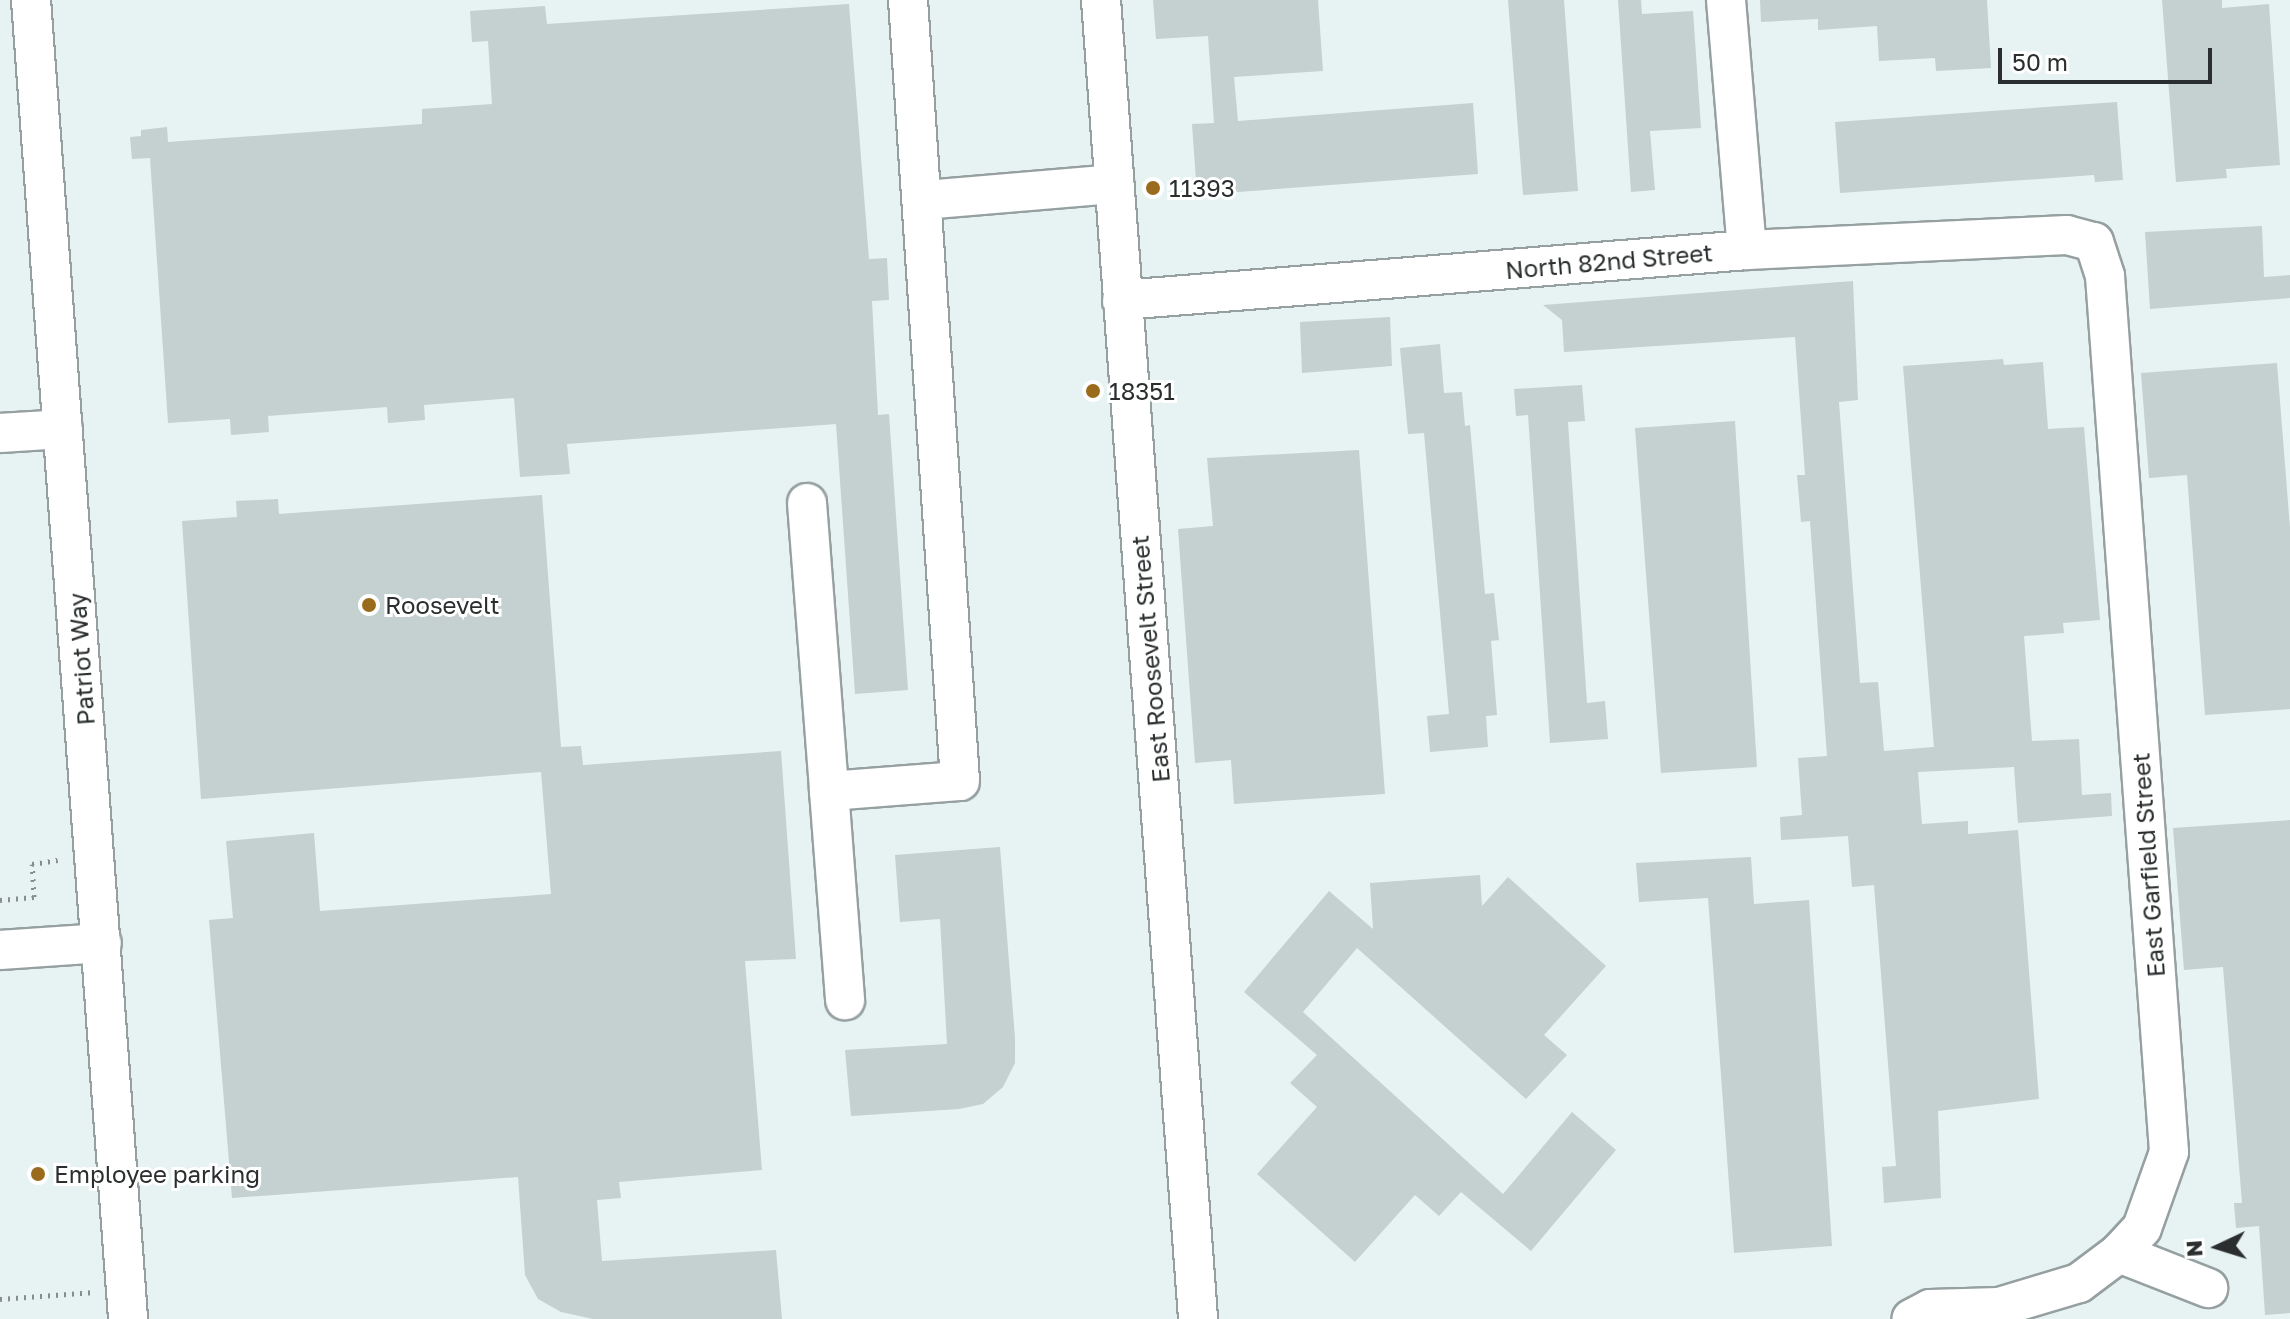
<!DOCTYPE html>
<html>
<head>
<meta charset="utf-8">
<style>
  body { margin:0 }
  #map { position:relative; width:2290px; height:1319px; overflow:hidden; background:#e7f2f2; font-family:"Golos Text",sans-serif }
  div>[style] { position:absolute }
  .building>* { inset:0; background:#c5d0d0 }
  .path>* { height:5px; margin-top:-2.5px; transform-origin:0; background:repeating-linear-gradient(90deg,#868d8e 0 2px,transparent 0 8px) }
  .roads { filter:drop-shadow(2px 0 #96a0a0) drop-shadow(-2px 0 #96a0a0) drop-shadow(0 2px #96a0a0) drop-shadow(0 -2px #96a0a0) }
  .minor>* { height:38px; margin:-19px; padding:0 19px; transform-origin:19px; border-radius:19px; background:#fff }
  .dots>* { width:22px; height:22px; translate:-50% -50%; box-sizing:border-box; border:4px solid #fff; border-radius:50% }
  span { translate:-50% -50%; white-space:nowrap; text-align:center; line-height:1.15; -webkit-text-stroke:6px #fff; paint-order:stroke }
  .poi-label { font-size:24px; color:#2a2e2f }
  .left { translate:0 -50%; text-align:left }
  .street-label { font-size:24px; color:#2a2e2f }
  .north { position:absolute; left:2178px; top:1207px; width:80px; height:80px; -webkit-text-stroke:6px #fff; paint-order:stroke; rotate:266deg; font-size:22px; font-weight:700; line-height:32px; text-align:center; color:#2a2e2f }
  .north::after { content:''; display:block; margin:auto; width:28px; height:36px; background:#2a2e2f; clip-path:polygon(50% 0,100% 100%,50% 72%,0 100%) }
  .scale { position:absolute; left:1998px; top:48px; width:214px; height:36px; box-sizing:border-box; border:4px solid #2a2e2f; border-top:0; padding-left:10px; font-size:24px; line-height:28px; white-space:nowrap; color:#2a2e2f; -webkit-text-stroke:6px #fff; paint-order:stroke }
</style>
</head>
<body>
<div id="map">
  <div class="building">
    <div style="clip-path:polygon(1153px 0,1318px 0,1323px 71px,1234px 77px,1238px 121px,1473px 103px,1478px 174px,1197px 195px,1192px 124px,1214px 123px,1208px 36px,1156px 39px)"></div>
    <div style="clip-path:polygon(1508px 0,1564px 0,1578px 191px,1523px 195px)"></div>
    <div style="clip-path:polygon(1618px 0,1641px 0,1642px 14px,1693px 11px,1701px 128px,1650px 131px,1655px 190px,1631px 192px)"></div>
    <div style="clip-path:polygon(1760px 0,1987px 0,1991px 68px,1936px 71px,1935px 58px,1879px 61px,1877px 26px,1818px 30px,1818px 19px,1761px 22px)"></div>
    <div style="clip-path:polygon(2162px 0,2222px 0,2222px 8px,2269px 4px,2280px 165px,2226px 169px,2227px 178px,2176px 182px)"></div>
    <div style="clip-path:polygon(849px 4px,869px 259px,887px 258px,889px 300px,872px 301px,878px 415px,889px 414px,908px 690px,855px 694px,836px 424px,567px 444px,570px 474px,520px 477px,514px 398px,424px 405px,425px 420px,388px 423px,387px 407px,268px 416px,269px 432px,231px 435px,230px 419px,168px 423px,150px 158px,132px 159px,130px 137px,141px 136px,141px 130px,167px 127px,168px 142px,422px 124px,422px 109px,492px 104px,488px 41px,472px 42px,470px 11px,545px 6px,547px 24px)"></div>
    <div style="clip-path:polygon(2117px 102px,2123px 180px,2095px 182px,2094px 175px,1840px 193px,1835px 122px)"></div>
    <div style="clip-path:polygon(2262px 226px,2264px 277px,2290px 275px,2290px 298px,2150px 309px,2145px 232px)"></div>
    <div style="clip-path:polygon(1853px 281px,1858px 400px,1839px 402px,1860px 683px,1878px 682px,1884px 751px,1934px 747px,1903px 366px,2003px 359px,2004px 365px,2043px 362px,2048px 429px,2084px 427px,2100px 620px,2063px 623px,2064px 633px,2024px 636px,2032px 741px,2079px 739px,2082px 795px,2111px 793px,2112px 816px,2018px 823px,2014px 767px,1918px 772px,1922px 824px,1968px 821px,1968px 834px,2018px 830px,2039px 1099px,1938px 1111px,1941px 1198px,1884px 1203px,1882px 1167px,1896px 1166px,1874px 885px,1852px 887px,1848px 836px,1781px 840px,1780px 817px,1802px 815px,1798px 758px,1827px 756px,1810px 521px,1801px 522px,1797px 475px,1805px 475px,1795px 337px,1564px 352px,1562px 320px,1543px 305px)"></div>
    <div style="clip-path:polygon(1390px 317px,1392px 366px,1302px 373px,1300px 322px)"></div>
    <div style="clip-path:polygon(1440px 344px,1444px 393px,1462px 392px,1465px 426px,1470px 425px,1485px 594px,1494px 593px,1499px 640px,1491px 641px,1497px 715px,1486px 716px,1488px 747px,1430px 752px,1427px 716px,1449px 714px,1424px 433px,1408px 434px,1400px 348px)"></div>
    <div style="clip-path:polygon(2277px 363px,2290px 528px,2290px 709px,2205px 715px,2187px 475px,2149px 478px,2141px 373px)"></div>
    <div style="clip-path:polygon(1582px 385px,1585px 421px,1568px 422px,1587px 703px,1605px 701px,1608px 739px,1550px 743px,1528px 415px,1516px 416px,1514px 389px)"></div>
    <div style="clip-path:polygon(1735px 421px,1757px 767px,1661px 773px,1635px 428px)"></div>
    <div style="clip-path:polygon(1359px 450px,1385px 794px,1234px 804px,1231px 760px,1195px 763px,1178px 529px,1213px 526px,1207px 458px)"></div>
    <div style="clip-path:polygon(542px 495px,561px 747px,581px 746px,583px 765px,781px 751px,796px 959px,745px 961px,762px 1170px,619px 1182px,621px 1198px,597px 1200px,602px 1261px,776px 1250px,782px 1319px,593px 1319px,561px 1312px,538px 1299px,525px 1275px,518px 1177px,232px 1198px,209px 920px,233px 918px,226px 841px,314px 833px,320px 911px,551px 894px,541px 772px,201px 799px,182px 521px,237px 517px,236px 501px,278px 499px,279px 514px)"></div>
    <div style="clip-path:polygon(2290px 820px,2290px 1313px,2265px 1315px,2259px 1226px,2236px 1228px,2234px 1203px,2242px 1203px,2223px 967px,2184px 970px,2173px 828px)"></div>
    <div style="clip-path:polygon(1000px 847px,1015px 1038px,1015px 1063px,1003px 1087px,983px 1104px,959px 1109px,851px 1116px,845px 1050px,947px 1044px,940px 919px,900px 922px,895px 855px)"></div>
    <div style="clip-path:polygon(1751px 857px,1754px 904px,1809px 900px,1832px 1246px,1734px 1253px,1708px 898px,1639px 902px,1636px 863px)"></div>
    <div style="clip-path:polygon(1480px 875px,1482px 906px,1508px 877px,1606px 966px,1544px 1035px,1567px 1055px,1526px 1099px,1357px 948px,1303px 1012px,1503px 1194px,1572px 1112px,1616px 1150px,1531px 1251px,1461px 1192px,1439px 1216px,1415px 1195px,1355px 1262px,1257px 1174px,1317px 1107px,1290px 1083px,1317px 1055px,1244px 992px,1329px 891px,1373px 929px,1370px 883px)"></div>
  </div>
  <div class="path">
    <div style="left:0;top:900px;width:34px;rotate:-5deg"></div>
    <div style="left:34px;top:897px;width:33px;rotate:-93deg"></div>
    <div style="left:32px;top:864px;width:26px;rotate:-9deg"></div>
    <div style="left:0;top:1299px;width:95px;rotate:-4.2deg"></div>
  </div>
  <div class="roads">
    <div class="minor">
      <div style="left:31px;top:0;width:1323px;rotate:85.79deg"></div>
      <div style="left:1101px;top:0;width:1323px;rotate:85.79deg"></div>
      <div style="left:1726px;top:0;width:251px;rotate:85.2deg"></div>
      <div style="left:924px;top:200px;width:191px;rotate:-4.8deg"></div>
      <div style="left:1122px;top:300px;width:627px;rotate:-4.57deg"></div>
      <div style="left:1747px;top:250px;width:320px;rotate:-2.7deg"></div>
      <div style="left:2067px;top:235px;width:28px;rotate:15deg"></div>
      <div style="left:2094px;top:242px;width:36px;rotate:72deg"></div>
      <div style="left:2105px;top:276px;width:878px;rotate:85.82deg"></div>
      <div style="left:2169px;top:1152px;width:81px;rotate:109.6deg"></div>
      <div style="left:2142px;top:1228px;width:34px;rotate:133deg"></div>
      <div style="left:2119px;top:1253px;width:50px;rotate:143.1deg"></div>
      <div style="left:2079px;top:1283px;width:84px;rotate:163.3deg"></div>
      <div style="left:1999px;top:1307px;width:69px;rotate:178.3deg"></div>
      <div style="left:1930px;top:1309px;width:21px;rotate:152deg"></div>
      <div style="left:0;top:433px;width:63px;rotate:-3.6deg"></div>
      <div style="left:807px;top:503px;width:289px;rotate:85.6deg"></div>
      <div style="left:829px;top:791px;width:131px;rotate:-4.4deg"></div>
      <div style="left:960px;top:781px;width:783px;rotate:-93.81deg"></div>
      <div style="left:829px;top:791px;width:210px;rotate:85.6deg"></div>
      <div style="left:0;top:950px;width:102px;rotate:-3.9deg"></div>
      <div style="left:2119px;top:1253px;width:96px;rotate:21.5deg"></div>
    </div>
  </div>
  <div class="dots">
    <div style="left:1153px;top:188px;background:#9b6b1d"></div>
    <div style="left:1093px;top:391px;background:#9b6b1d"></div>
    <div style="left:369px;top:605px;background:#9b6b1d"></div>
    <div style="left:38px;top:1174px;background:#9b6b1d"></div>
  </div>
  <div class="poi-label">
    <span class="left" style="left:1169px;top:188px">11393</span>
    <span class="left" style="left:1109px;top:391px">18351</span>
    <span class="left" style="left:385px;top:605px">Roosevelt</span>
    <span class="left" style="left:54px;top:1174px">Employee parking</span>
  </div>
  <div class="street-label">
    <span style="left:1609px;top:261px;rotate:-5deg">North 82nd Street</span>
    <span style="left:81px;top:659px;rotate:-94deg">Patriot Way</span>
    <span style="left:1150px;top:659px;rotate:-95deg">East Roosevelt Street</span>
    <span style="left:2148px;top:865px;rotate:-94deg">East Garfield Street</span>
  </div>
  <div class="north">N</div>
  <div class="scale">50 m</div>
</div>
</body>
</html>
